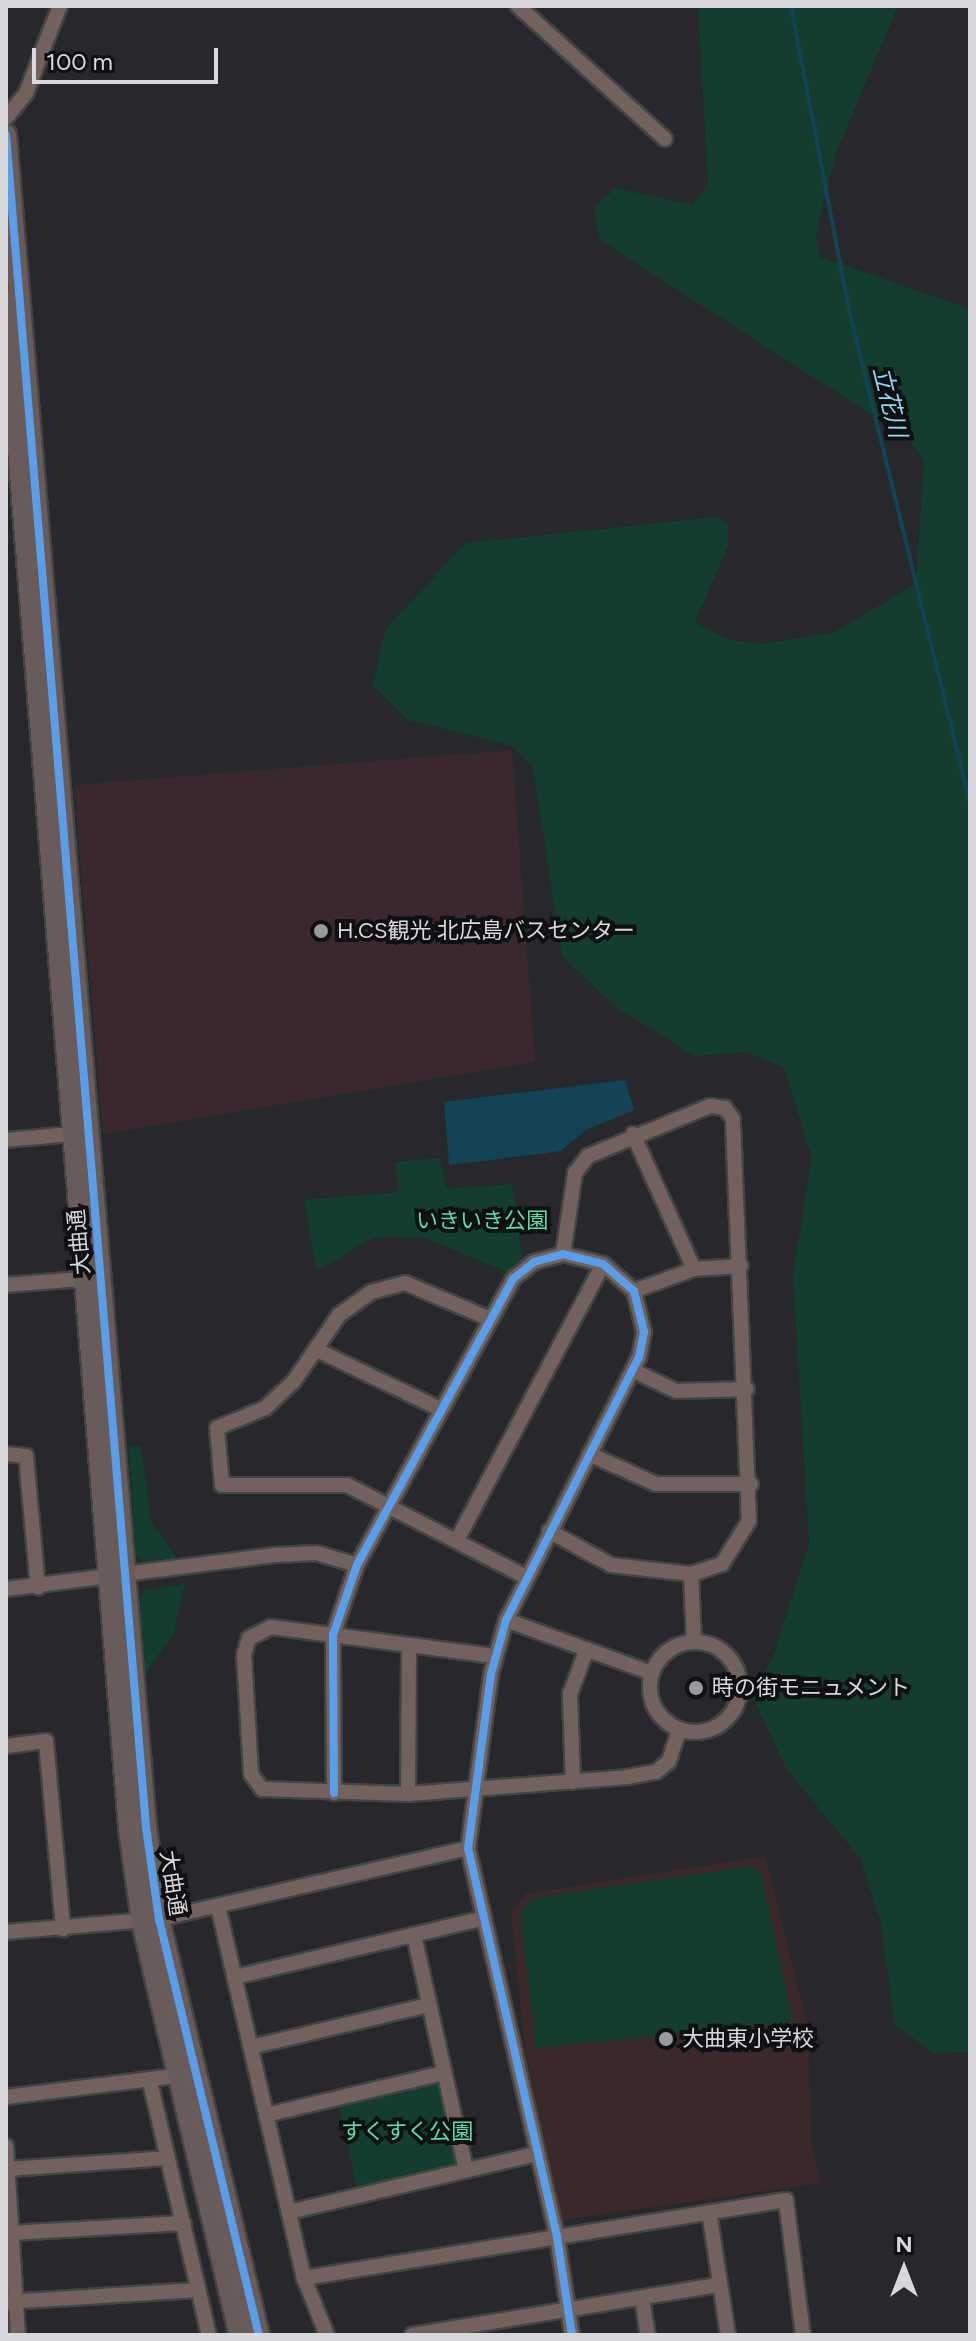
<!DOCTYPE html>
<html>
<head>
<meta charset="utf-8">
<style>
  body { margin:0 }
  #map { position:relative; width:976px; height:2341px; overflow:hidden; background:#26282b; font-family:Figtree,"Noto Sans JP",sans-serif }
  div>[style] { position:absolute }
  .commercial>* { inset:0; background:#3a292c }
  .education>* { inset:0; background:#3a2928 }
  .green>* { inset:0; background:#133e2e }
  .water>* { inset:0; background:#124456 }
  .stream>* { height:4px; margin:-2px; padding:0 2px; transform-origin:2px; border-radius:2px; background:#124456 }
  .roads { filter:drop-shadow(2px 0 #434446) drop-shadow(-2px 0 #434446) drop-shadow(0 2px #434446) drop-shadow(0 -2px #434446) }
  .street>* { height:14px; margin:-7px; padding:0 7px; transform-origin:7px; border-radius:7px; background:#72625e }
  .street>.ring { margin:-7px; padding:0; box-sizing:content-box; background:none; border:14px solid #72625e; border-radius:50% }
  .secondary>* { height:20px; margin:-10px; padding:0 10px; transform-origin:10px; border-radius:10px; background:#695b59 }
  .cycleway>* { height:8px; margin:-4px; padding:0 4px; transform-origin:4px; border-radius:4px; background:#5a9eea }
  .dots>* { width:22px; height:22px; translate:-50% -50%; box-sizing:border-box; border:4px solid #0f1012; border-radius:50% }
  span { translate:-50% -50%; white-space:nowrap; text-align:center; line-height:1.15; -webkit-text-stroke:8px #0f1012; paint-order:stroke }
  .poi-label { font-size:22px; color:#d7d8db }
  .left { translate:0 -50%; text-align:left }
  .park-label { font-size:22px; color:#5ddca9 }
  .street-label { font-size:22px; color:#d7d8db }
  .water-label { font-size:24px; color:#90d7f4; font-style:italic }
  .frame { position:absolute; inset:0; border:8px solid #d7d8db; pointer-events:none }
  .north { position:absolute; left:864px; top:2229px; width:80px; height:80px; -webkit-text-stroke:6px #0f1012; paint-order:stroke; rotate:0deg; font-size:22px; font-weight:700; line-height:32px; text-align:center; color:#d7d8db }
  .north::after { content:''; display:block; margin:auto; width:28px; height:36px; background:#d7d8db; clip-path:polygon(50% 0,100% 100%,50% 72%,0 100%) }
  .scale { position:absolute; left:32px; top:48px; width:186px; height:36px; box-sizing:border-box; border:4px solid #d7d8db; border-top:0; padding-left:10px; font-size:24px; line-height:28px; white-space:nowrap; color:#d7d8db; -webkit-text-stroke:6px #0f1012; paint-order:stroke }
</style>
</head>
<body>
<div id="map">
  <div class="commercial">
    <div style="clip-path:polygon(512px 750px,535px 1062px,103px 1134px,74px 785px)"></div>
  </div>
  <div class="education">
    <div style="clip-path:polygon(765px 1856px,808px 2029px,811px 2143px,821px 2183px,563px 2220px,525px 2050px,511px 1913px,525px 1894px)"></div>
  </div>
  <div class="green">
    <div style="clip-path:polygon(698px 6px,898px 6px,836px 153px,816px 234px,820px 257px,970px 309px,970px 2052px,932px 2053px,895px 2024px,880px 1919px,860px 1858px,785px 1767px,752px 1695px,773px 1658px,809px 1543px,793px 1274px,812px 1158px,784px 1067px,746px 1052px,695px 1056px,616px 1007px,562px 956px,533px 767px,513px 746px,408px 720px,373px 685px,385px 630px,466px 543px,717px 517px,728px 525px,728px 546px,695px 622px,729px 640px,763px 644px,833px 633px,916px 584px,924px 461px,908px 438px,600px 240px,594px 208px,615px 188px,693px 205px,708px 182px)"></div>
    <div style="clip-path:polygon(440px 1158px,446px 1189px,512px 1184px,522px 1258px,510px 1273px,425px 1238px,391px 1237px,372px 1238px,317px 1271px,304px 1200px,399px 1192px,395px 1162px)"></div>
    <div style="clip-path:polygon(141px 1446px,151px 1522px,176px 1557px,145px 1563px,136px 1556px,129px 1447px)"></div>
    <div style="clip-path:polygon(185px 1584px,173px 1634px,145px 1674px,140px 1597px,146px 1590px)"></div>
    <div style="clip-path:polygon(752px 1866px,761px 1874px,793px 2022px,536px 2048px,520px 1912px,533px 1898px)"></div>
    <div style="clip-path:polygon(444px 2073px,466px 2169px,358px 2193px,337px 2099px)"></div>
  </div>
  <div class="water">
    <div style="clip-path:polygon(625px 1080px,634px 1110px,586px 1130px,561px 1151px,449px 1165px,444px 1102px)"></div>
  </div>
  <div class="stream">
    <div style="left:791px;top:6px;width:314px;rotate:79.2deg"></div>
    <div style="left:850px;top:314px;width:504px;rotate:76.21deg"></div>
  </div>
  <div class="roads">
    <div class="street">
      <div style="left:518px;top:6px;width:198px;rotate:42.1deg"></div>
      <div style="left:6px;top:118px;width:32px;rotate:-51deg"></div>
      <div style="left:26px;top:93px;width:93px;rotate:-68.7deg"></div>
      <div style="left:633px;top:1134px;width:148px;rotate:65.7deg"></div>
      <div style="left:6px;top:1140px;width:75px;rotate:-5.3deg"></div>
      <div style="left:6px;top:1285px;width:87px;rotate:-4.6deg"></div>
      <div style="left:634px;top:1291px;width:64px;rotate:-20.1deg"></div>
      <div style="left:694px;top:1269px;width:47px;rotate:-3.7deg"></div>
      <div style="left:488px;top:1318px;width:90px;rotate:-157.1deg"></div>
      <div style="left:405px;top:1283px;width:35px;rotate:165deg"></div>
      <div style="left:371px;top:1292px;width:39px;rotate:144deg"></div>
      <div style="left:339px;top:1315px;width:80px;rotate:124.3deg"></div>
      <div style="left:294px;top:1381px;width:40px;rotate:137deg"></div>
      <div style="left:265px;top:1408px;width:52px;rotate:157.4deg"></div>
      <div style="left:217px;top:1428px;width:57px;rotate:85deg"></div>
      <div style="left:222px;top:1485px;width:125px"></div>
      <div style="left:347px;top:1485px;width:199px;rotate:27.2deg"></div>
      <div style="left:317px;top:1350px;width:136px;rotate:25.6deg"></div>
      <div style="left:634px;top:1371px;width:47px;rotate:25.5deg"></div>
      <div style="left:676px;top:1391px;width:71px;rotate:-1.6deg"></div>
      <div style="left:6px;top:1454px;width:20px;rotate:6deg"></div>
      <div style="left:26px;top:1456px;width:132px;rotate:84.8deg"></div>
      <div style="left:589px;top:1454px;width:73px;rotate:24.1deg"></div>
      <div style="left:656px;top:1484px;width:95px"></div>
      <div style="left:549px;top:1531px;width:71px;rotate:28.7deg"></div>
      <div style="left:611px;top:1565px;width:81px;rotate:6.4deg"></div>
      <div style="left:691px;top:1574px;width:33px;rotate:-18deg"></div>
      <div style="left:722px;top:1564px;width:51px;rotate:-57.9deg"></div>
      <div style="left:749px;top:1521px;width:402px;rotate:-92.3deg"></div>
      <div style="left:733px;top:1119px;width:14px;rotate:-126deg"></div>
      <div style="left:725px;top:1108px;width:15px;rotate:-172deg"></div>
      <div style="left:710px;top:1106px;width:132px;rotate:157.7deg"></div>
      <div style="left:588px;top:1156px;width:21px;rotate:127deg"></div>
      <div style="left:575px;top:1173px;width:82px;rotate:98.4deg"></div>
      <div style="left:457px;top:1540px;width:312px;rotate:-62.1deg"></div>
      <div style="left:691px;top:1574px;width:68px;rotate:87.5deg"></div>
      <div style="left:6px;top:1589px;width:271px;rotate:-7.2deg"></div>
      <div style="left:275px;top:1555px;width:41px;rotate:-2.8deg"></div>
      <div style="left:316px;top:1553px;width:43px;rotate:16.3deg"></div>
      <div style="left:506px;top:1620px;width:155px;rotate:20deg"></div>
      <div class="ring" style="left:650px;top:1642px;width:76px;height:76px"></div>
      <div style="left:494px;top:1656px;width:225px;rotate:-172.6deg"></div>
      <div style="left:271px;top:1627px;width:25px;rotate:153deg"></div>
      <div style="left:249px;top:1638px;width:18px;rotate:106deg"></div>
      <div style="left:244px;top:1655px;width:119px;rotate:86.6deg"></div>
      <div style="left:251px;top:1774px;width:19px;rotate:54deg"></div>
      <div style="left:262px;top:1789px;width:146px;rotate:2deg"></div>
      <div style="left:408px;top:1794px;width:220px;rotate:-4.4deg"></div>
      <div style="left:627px;top:1777px;width:29px;rotate:-10deg"></div>
      <div style="left:656px;top:1772px;width:17px;rotate:-40deg"></div>
      <div style="left:669px;top:1761px;width:33px;rotate:-72deg"></div>
      <div style="left:6px;top:1746px;width:40px;rotate:-7.1deg"></div>
      <div style="left:46px;top:1741px;width:189px;rotate:84.8deg"></div>
      <div style="left:573px;top:1782px;width:88px;rotate:-92deg"></div>
      <div style="left:570px;top:1694px;width:48px;rotate:-69.3deg"></div>
      <div style="left:334px;top:1793px;width:158px;rotate:-90.4deg"></div>
      <div style="left:333px;top:1635px;width:74px;rotate:-71.1deg"></div>
      <div style="left:357px;top:1565px;width:326px;rotate:-61.4deg"></div>
      <div style="left:513px;top:1279px;width:27px;rotate:-39deg"></div>
      <div style="left:534px;top:1262px;width:30px;rotate:-15deg"></div>
      <div style="left:563px;top:1254px;width:41px;rotate:14deg"></div>
      <div style="left:603px;top:1264px;width:41px;rotate:41.1deg"></div>
      <div style="left:634px;top:1291px;width:42px;rotate:76.3deg"></div>
      <div style="left:644px;top:1332px;width:25px;rotate:101deg"></div>
      <div style="left:639px;top:1357px;width:295px;rotate:116.8deg"></div>
      <div style="left:506px;top:1620px;width:56px;rotate:105.5deg"></div>
      <div style="left:491px;top:1674px;width:176px;rotate:97.5deg"></div>
      <div style="left:468px;top:1848px;width:399px;rotate:77.1deg"></div>
      <div style="left:557px;top:2237px;width:99px;rotate:81.3deg"></div>
      <div style="left:408px;top:1794px;width:149px;rotate:-89.6deg"></div>
      <div style="left:218px;top:1906px;width:382px;rotate:77deg"></div>
      <div style="left:304px;top:2278px;width:61px;rotate:68deg"></div>
      <div style="left:6px;top:1932px;width:154px;rotate:-4.9deg"></div>
      <div style="left:159px;top:1919px;width:317px;rotate:-12.9deg"></div>
      <div style="left:414px;top:1935px;width:240px;rotate:77.5deg"></div>
      <div style="left:235px;top:1977px;width:256px;rotate:-13.3deg"></div>
      <div style="left:251px;top:2047px;width:183px;rotate:-13.3deg"></div>
      <div style="left:150px;top:2082px;width:260px;rotate:76.9deg"></div>
      <div style="left:6px;top:2097px;width:170px;rotate:-7.1deg"></div>
      <div style="left:266px;top:2115px;width:183px;rotate:-13.3deg"></div>
      <div style="left:6px;top:2146px;width:189px;rotate:86.4deg"></div>
      <div style="left:8px;top:2169px;width:160px;rotate:-3.9deg"></div>
      <div style="left:289px;top:2212px;width:255px;rotate:-13.2deg"></div>
      <div style="left:709px;top:2212px;width:124px;rotate:81.2deg"></div>
      <div style="left:11px;top:2233px;width:173px;rotate:-3.3deg"></div>
      <div style="left:304px;top:2278px;width:488px;rotate:-9.2deg"></div>
      <div style="left:786px;top:2200px;width:136px;rotate:82.8deg"></div>
      <div style="left:642px;top:2298px;width:37px;rotate:81deg"></div>
      <div style="left:6px;top:2302px;width:192px;rotate:-3.6deg"></div>
      <div style="left:412px;top:2335px;width:311px;rotate:-9.3deg"></div>
    </div>
    <div class="secondary">
      <div style="left:6px;top:135px;width:1698px;rotate:85.27deg"></div>
      <div style="left:146px;top:1827px;width:93px;rotate:82deg"></div>
      <div style="left:159px;top:1919px;width:428px;rotate:76.5deg"></div>
      <div style="left:6px;top:299px;width:1535px;rotate:85.4deg"></div>
      <div style="left:129px;top:1829px;width:94px;rotate:82deg"></div>
      <div style="left:142px;top:1922px;width:424px;rotate:76.7deg"></div>
    </div>
  </div>
  <div class="cycleway">
    <div style="left:6px;top:135px;width:1698px;rotate:85.27deg"></div>
    <div style="left:146px;top:1827px;width:93px;rotate:82deg"></div>
    <div style="left:159px;top:1919px;width:428px;rotate:76.5deg"></div>
    <div style="left:334px;top:1793px;width:158px;rotate:-90.4deg"></div>
    <div style="left:333px;top:1635px;width:74px;rotate:-71.1deg"></div>
    <div style="left:357px;top:1565px;width:326px;rotate:-61.4deg"></div>
    <div style="left:513px;top:1279px;width:27px;rotate:-39deg"></div>
    <div style="left:534px;top:1262px;width:30px;rotate:-15deg"></div>
    <div style="left:563px;top:1254px;width:41px;rotate:14deg"></div>
    <div style="left:603px;top:1264px;width:41px;rotate:41.1deg"></div>
    <div style="left:634px;top:1291px;width:42px;rotate:76.3deg"></div>
    <div style="left:644px;top:1332px;width:25px;rotate:101deg"></div>
    <div style="left:639px;top:1357px;width:295px;rotate:116.8deg"></div>
    <div style="left:506px;top:1620px;width:56px;rotate:105.5deg"></div>
    <div style="left:491px;top:1674px;width:176px;rotate:97.5deg"></div>
    <div style="left:468px;top:1848px;width:399px;rotate:77.1deg"></div>
    <div style="left:557px;top:2237px;width:99px;rotate:81.3deg"></div>
  </div>
  <div class="dots">
    <div style="left:321px;top:931px;background:#999a9d"></div>
    <div style="left:696px;top:1688px;background:#999a9d"></div>
    <div style="left:666px;top:2039px;background:#999a9d"></div>
  </div>
  <div class="poi-label">
    <span class="left" style="left:337px;top:931px">H.CS観光 北広島バスセンター</span>
    <span class="left" style="left:712px;top:1688px">時の街モニュメント</span>
    <span class="left" style="left:682px;top:2039px">大曲東小学校</span>
  </div>
  <div class="park-label">
    <span style="left:482px;top:1221px">いきいき公園</span>
    <span style="left:407px;top:2132px">すくすく公園</span>
  </div>
  <div class="street-label">
    <span style="left:79px;top:1242px;rotate:-95deg">大曲通</span>
    <span style="left:173px;top:1883px;rotate:81deg">大曲通</span>
  </div>
  <div class="water-label">
    <span style="left:890px;top:402px;rotate:76deg">立花川</span>
  </div>
  <div class="frame"></div>
  <div class="north">N</div>
  <div class="scale">100 m</div>
</div>
</body>
</html>
